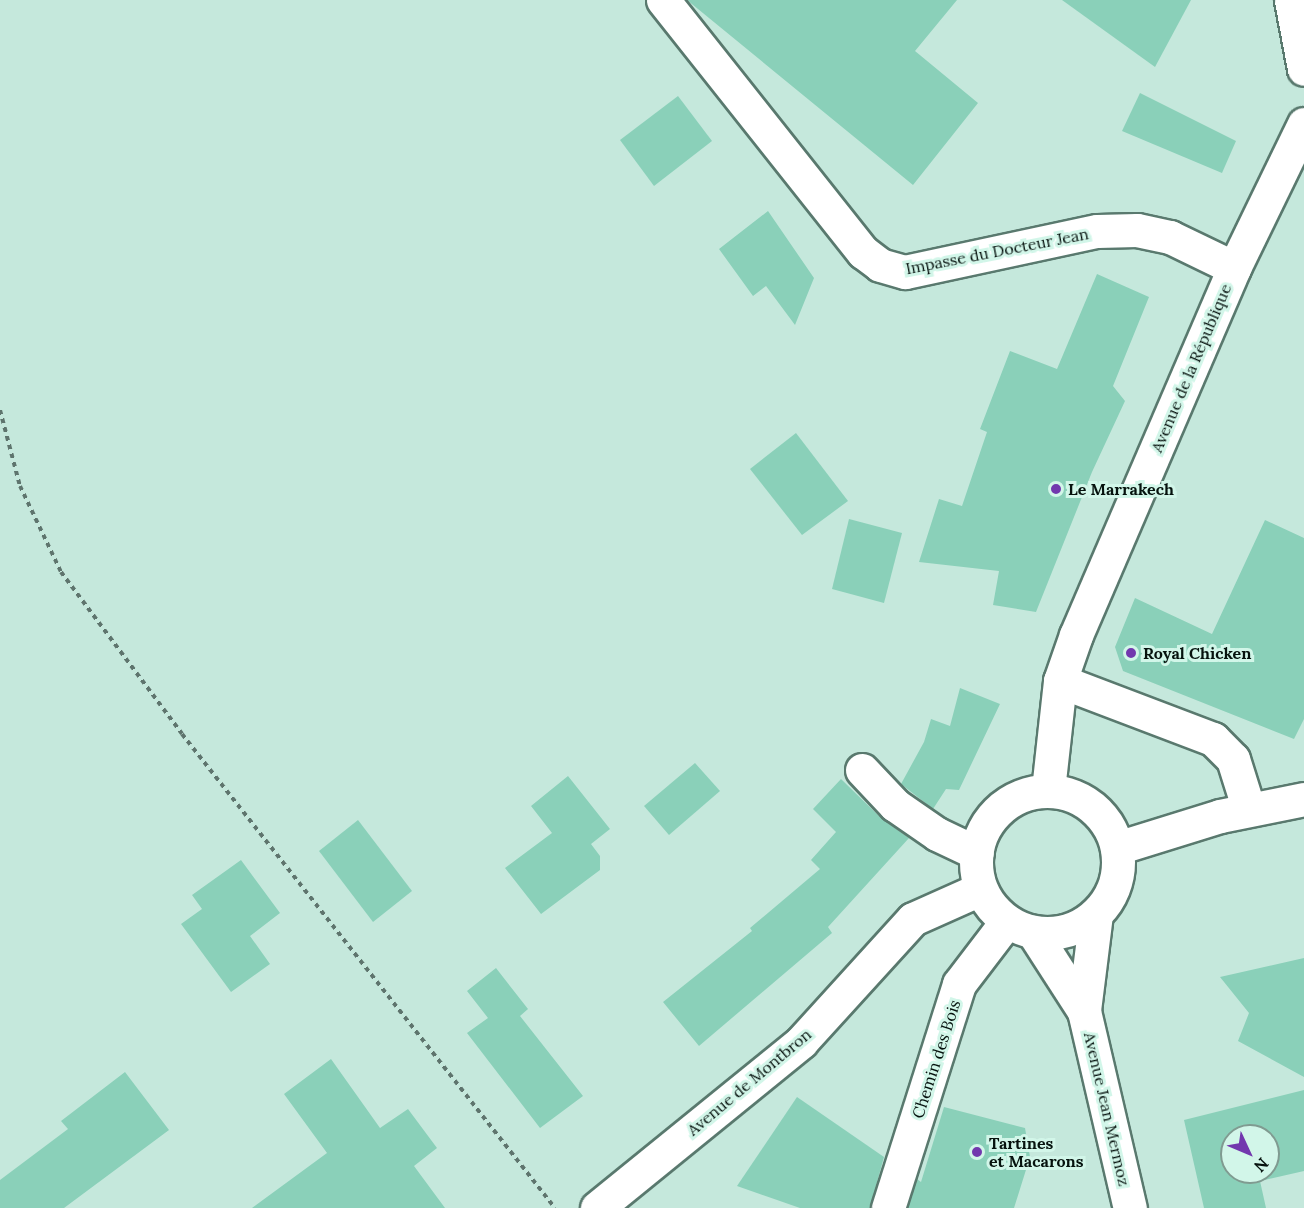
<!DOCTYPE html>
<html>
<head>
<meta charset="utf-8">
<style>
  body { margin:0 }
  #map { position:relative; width:1304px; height:1208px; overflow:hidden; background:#c5e8dc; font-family:Lora,serif }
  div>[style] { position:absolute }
  .building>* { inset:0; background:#8ad0b9 }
  .path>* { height:4px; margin-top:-2px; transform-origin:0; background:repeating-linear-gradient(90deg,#5e746d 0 4.5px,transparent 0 9px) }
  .roads { filter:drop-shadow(2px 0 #59796e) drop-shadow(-2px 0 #59796e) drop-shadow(0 2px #59796e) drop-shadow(0 -2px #59796e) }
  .minor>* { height:33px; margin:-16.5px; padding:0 16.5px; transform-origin:16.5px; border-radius:16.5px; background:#fff }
  .major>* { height:33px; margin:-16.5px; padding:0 16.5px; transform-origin:16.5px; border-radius:16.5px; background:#fff }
  .major>.ring { margin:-16.5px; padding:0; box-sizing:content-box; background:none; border:33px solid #fff; border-radius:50% }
  .dots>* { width:16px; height:16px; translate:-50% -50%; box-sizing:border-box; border:3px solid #d2f6e9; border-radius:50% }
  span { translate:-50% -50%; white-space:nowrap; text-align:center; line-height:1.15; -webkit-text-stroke:6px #d2f6e9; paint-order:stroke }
  .street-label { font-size:16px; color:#06120e }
  .poi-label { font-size:16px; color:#06120e; font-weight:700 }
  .left { translate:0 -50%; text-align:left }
  .north { position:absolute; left:1220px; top:1124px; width:60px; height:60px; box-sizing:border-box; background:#d2f6e9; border:2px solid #809b91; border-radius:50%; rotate:134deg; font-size:16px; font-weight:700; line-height:24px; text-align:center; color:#06120e }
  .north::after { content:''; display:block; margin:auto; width:21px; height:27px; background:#7238ae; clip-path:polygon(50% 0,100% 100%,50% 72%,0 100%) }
</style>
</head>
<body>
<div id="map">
  <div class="building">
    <div style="clip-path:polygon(687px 0,957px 0,915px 51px,978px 103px,913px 185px)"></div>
    <div style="clip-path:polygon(1062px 0,1191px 0,1155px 67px)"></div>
    <div style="clip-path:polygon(1140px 93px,1236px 141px,1222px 173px,1122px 131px)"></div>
    <div style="clip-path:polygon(678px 96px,712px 141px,654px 186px,620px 140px)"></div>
    <div style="clip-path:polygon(768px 211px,814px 278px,795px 325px,766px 286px,753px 296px,719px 249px)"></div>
    <div style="clip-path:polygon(1097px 274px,1149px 297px,1113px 386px,1125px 401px,1092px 472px,1036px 612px,993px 605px,999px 571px,919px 562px,939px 499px,962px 506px,987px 432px,980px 429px,1010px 351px,1057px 369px)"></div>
    <div style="clip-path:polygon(796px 433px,848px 501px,802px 535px,750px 469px)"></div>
    <div style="clip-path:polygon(849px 519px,902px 533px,884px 603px,832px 589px)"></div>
    <div style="clip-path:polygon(1265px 520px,1304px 538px,1304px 719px,1294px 739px,1123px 671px,1115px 647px,1135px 598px,1212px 634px)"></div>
    <div style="clip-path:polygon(960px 688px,1000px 704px,959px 790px,946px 789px,933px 809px,901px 784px,924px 742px,931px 719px,950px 726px)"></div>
    <div style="clip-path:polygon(695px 763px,720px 791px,669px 835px,644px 806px)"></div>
    <div style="clip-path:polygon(568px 776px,610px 829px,591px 844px,600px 856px,600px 870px,541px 914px,505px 868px,552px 833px,531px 806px)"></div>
    <div style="clip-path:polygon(841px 779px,882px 819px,909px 838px,828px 927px,832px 933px,699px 1046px,663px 1002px,752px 931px,750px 928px,820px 869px,811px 860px,836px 832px,813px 809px)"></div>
    <div style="clip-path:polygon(358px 820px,412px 891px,373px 922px,319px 851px)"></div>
    <div style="clip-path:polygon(241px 860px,280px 913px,250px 936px,270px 964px,231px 992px,181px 924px,202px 909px,192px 895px)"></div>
    <div style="clip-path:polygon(1304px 958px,1304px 1077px,1238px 1041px,1249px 1013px,1220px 977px)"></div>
    <div style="clip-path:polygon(496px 968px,528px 1009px,520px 1016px,583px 1096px,540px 1128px,467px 1033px,488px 1018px,467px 991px)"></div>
    <div style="clip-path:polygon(331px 1059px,380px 1128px,408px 1109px,437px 1148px,414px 1166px,445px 1208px,252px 1208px,327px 1153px,284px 1094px)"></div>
    <div style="clip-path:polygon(125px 1072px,169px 1130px,64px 1208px,0 1208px,0 1180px,68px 1129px,61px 1121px)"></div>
    <div style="clip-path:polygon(evenodd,1304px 1090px,1304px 1171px,1260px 1181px,1266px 1208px,1204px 1208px,1184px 1120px,1304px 1090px,1232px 1136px,1268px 1136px,1268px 1172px,1232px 1172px,1232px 1136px)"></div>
    <div style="clip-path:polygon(797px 1097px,884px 1157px,870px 1208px,800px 1208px,737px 1186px)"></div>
    <div style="clip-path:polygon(944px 1107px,1025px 1128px,1030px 1157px,1014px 1208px,908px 1208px,917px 1179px,921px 1182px)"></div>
  </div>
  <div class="path">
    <div style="left:0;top:410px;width:79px;rotate:75.3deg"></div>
    <div style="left:20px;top:486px;width:95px;rotate:64.5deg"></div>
    <div style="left:61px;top:572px;width:202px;rotate:53.2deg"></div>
    <div style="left:182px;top:734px;width:603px;rotate:51.8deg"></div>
  </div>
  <div class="roads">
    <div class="minor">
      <div style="left:663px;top:0;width:322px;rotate:51.6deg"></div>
      <div style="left:863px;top:252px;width:21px;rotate:37deg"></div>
      <div style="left:880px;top:265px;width:26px;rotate:16deg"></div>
      <div style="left:905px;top:272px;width:196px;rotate:-12.1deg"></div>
      <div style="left:1097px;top:231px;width:40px;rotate:-1.4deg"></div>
      <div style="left:1137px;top:230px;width:34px;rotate:12deg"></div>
      <div style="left:1170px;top:237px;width:71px;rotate:25.8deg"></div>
      <div style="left:1060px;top:681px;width:164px;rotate:20.8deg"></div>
      <div style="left:1213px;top:739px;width:28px;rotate:45deg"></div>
      <div style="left:1233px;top:759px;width:53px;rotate:72.6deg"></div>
      <div style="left:862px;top:770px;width:48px;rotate:46.7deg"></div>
      <div style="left:895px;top:805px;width:51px;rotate:34.6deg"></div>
      <div style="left:937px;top:834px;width:44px;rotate:25.4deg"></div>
      <div style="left:1117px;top:848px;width:108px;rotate:-17.3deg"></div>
      <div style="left:1220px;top:816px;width:86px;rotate:-11.4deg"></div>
      <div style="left:888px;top:1208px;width:235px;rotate:-72.4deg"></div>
      <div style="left:959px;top:984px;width:79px;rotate:-52.7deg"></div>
    </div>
    <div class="major">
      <div style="left:1291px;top:0;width:70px;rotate:79.3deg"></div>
      <div style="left:1048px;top:790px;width:110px;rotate:-83.7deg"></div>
      <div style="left:1060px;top:681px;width:49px;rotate:-70.8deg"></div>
      <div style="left:1076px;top:635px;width:400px;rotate:-66.7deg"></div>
      <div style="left:1234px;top:268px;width:160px;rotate:-64.1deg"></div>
      <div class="ring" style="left:976px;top:791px;width:109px;height:109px"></div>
      <div style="left:1096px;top:914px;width:98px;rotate:97.1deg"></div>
      <div style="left:1084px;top:1011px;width:202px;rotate:76.9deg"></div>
      <div style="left:1033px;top:932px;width:94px;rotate:57.2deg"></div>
      <div style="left:597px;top:1208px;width:263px;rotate:-39.1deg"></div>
      <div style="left:801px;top:1042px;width:166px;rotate:-47.7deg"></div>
      <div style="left:913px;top:919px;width:73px;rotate:-24.1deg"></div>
    </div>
  </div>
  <div class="dots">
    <div style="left:1056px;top:489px;background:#7238ae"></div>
    <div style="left:1131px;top:653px;background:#7238ae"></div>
    <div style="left:977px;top:1152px;background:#7238ae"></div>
  </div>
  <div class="street-label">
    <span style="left:997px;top:251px;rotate:-11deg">Impasse du Docteur Jean</span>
    <span style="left:1191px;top:368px;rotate:-67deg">Avenue de la République</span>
    <span style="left:936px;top:1059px;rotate:-72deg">Chemin des Bois</span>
    <span style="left:749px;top:1082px;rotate:-40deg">Avenue de Montbron</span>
    <span style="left:1107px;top:1109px;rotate:77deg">Avenue Jean Mermoz</span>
  </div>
  <div class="poi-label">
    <span class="left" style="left:1068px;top:489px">Le Marrakech</span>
    <span class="left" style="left:1143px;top:653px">Royal Chicken</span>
    <span class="left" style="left:989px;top:1152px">Tartines<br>et Macarons</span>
  </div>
  <div class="north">N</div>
</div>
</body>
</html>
